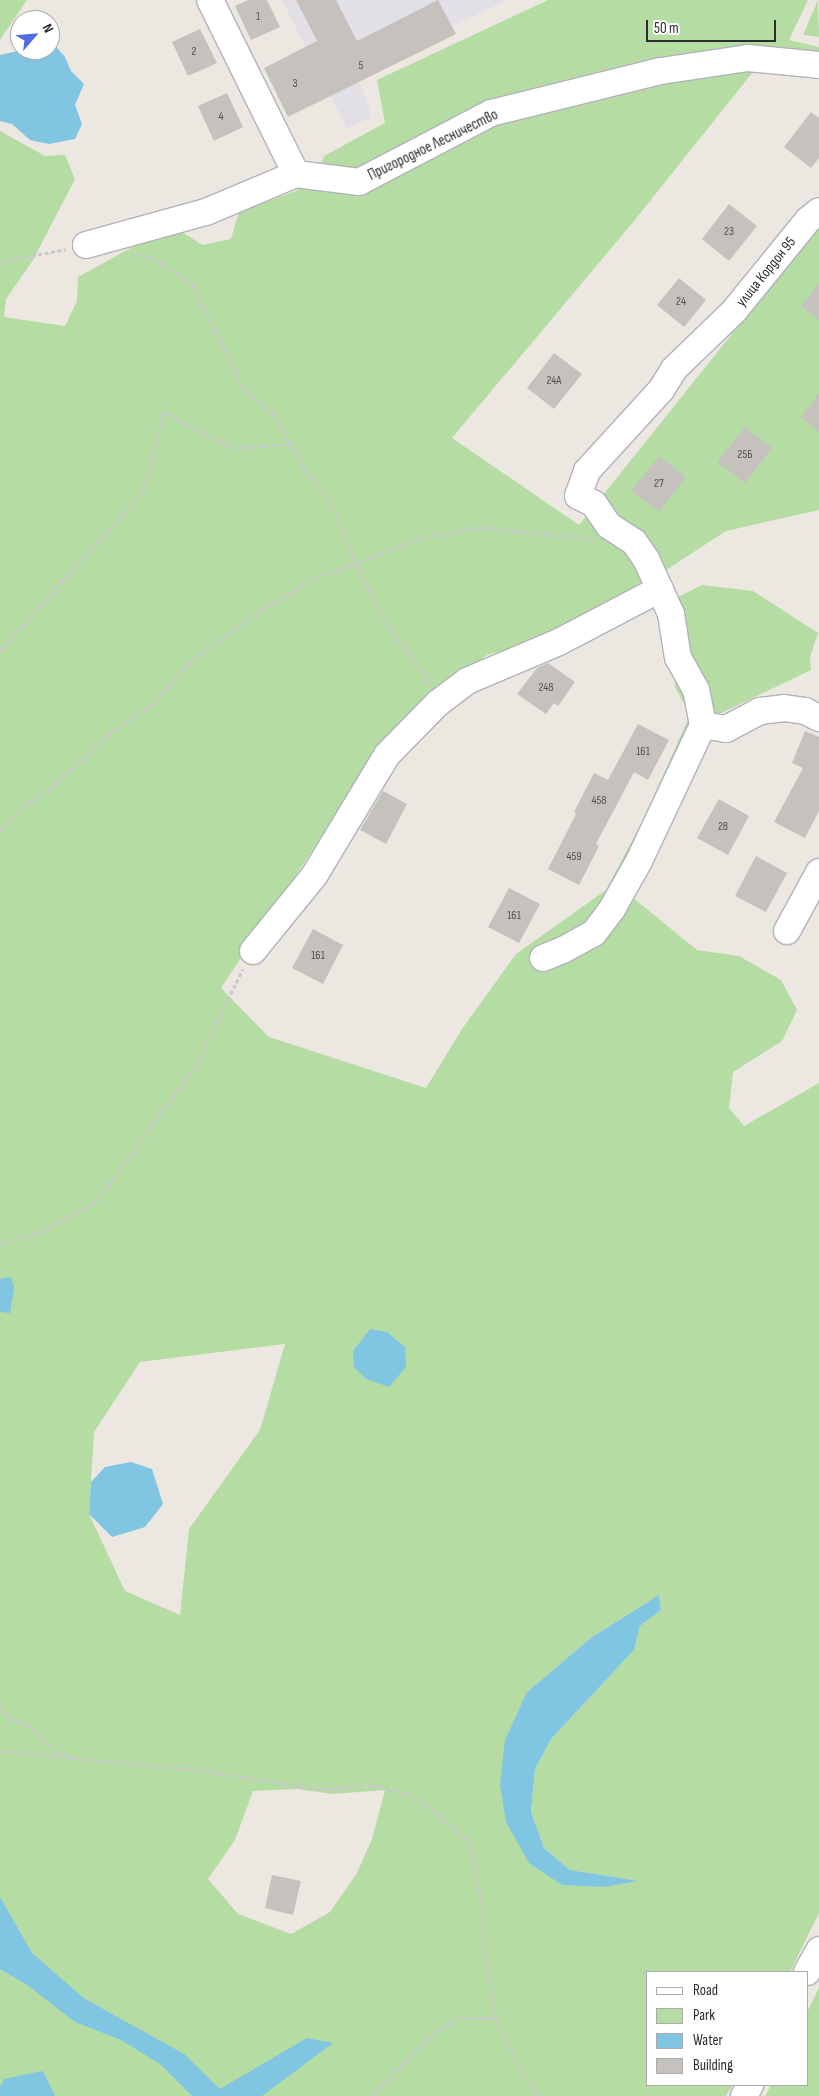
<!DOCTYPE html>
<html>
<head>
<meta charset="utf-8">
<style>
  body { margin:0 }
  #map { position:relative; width:819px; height:2096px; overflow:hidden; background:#ece8e1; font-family:"Sofia Sans Condensed",sans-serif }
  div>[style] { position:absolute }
  .industrial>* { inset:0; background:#e2e0e6 }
  .green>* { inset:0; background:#b5dca3 }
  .water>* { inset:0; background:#80c5e2 }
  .building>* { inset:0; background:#c5c1bc }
  .path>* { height:3px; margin-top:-1.5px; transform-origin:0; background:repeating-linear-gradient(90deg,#c8c8c8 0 4px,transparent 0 6.5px) }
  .roads { filter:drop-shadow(1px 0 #b1b2bb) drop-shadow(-1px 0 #b1b2bb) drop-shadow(0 1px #b1b2bb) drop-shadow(0 -1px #b1b2bb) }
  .minor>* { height:26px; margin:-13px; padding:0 13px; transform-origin:13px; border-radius:13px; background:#fff }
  span { translate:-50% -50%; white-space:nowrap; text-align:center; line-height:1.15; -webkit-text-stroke:4.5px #fff; paint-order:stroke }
  .number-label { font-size:12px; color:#525150 }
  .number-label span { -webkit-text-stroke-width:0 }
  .street-label { font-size:15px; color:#2c2c2c }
  .legend { position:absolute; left:646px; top:1971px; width:162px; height:115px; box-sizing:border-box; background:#fff; border:1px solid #ababab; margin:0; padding:6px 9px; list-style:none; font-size:15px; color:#2c2c2c }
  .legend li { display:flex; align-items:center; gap:10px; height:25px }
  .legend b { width:25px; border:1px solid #ababab }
  .north { position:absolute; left:10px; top:10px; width:50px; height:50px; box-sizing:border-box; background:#fff; border:1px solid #ababab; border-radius:50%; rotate:63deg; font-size:14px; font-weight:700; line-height:20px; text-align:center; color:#2c2c2c }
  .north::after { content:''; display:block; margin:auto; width:18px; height:22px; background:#536ae6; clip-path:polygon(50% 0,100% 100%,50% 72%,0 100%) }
  .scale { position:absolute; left:646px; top:20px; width:130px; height:22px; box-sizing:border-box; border:2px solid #2c2c2c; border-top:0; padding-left:6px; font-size:15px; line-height:18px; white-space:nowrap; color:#2c2c2c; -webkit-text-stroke:4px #fff; paint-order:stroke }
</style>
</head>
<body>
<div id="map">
  <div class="industrial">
    <div style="clip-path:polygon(282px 0,507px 0,356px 71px,372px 117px,347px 129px)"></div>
  </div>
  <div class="green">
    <div style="clip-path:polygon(0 0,27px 0,0 40px)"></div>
    <div style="clip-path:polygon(evenodd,548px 0,808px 0,789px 40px,819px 47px,819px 78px,778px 65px,756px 68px,634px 221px,452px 438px,579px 525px,819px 225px,819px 510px,726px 531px,663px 572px,644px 600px,528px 644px,487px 655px,393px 729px,221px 988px,269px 1037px,426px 1088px,462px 1029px,516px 954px,606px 890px,644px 818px,690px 715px,675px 687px,675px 638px,656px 608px,702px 585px,753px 591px,818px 633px,810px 657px,811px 670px,709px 719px,632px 897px,697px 950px,739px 956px,781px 980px,797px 1010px,782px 1041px,733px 1072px,729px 1108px,744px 1126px,819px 1083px,819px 1913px,790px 1972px,648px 1972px,648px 2085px,732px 2085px,726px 2096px,0 2096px,0 131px,45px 156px,65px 155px,75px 179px,33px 260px,6px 299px,4px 317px,65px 326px,77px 301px,78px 277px,145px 240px,184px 233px,202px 245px,231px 239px,239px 212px,296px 191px,318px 171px,324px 156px,385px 123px,377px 80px,548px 0,285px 1344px,260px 1430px,189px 1529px,180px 1615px,125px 1591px,89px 1514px,94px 1432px,140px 1362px,285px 1344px,548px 0,659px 1595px,661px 1610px,640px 1626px,634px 1650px,551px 1739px,535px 1769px,531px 1812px,544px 1848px,570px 1870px,636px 1881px,562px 1885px,500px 1785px,527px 1692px,592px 1637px,659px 1595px,548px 0,297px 1789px,333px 1794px,385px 1790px,372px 1839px,357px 1873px,330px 1912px,291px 1934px,238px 1914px,208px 1879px,235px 1840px,253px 1791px,297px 1789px)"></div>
    <div style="clip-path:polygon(818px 0,819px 37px,803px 35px)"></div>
    <div style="clip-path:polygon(819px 1988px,819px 2096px,765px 2096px,771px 2085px,808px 2085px,808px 2010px)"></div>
  </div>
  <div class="water">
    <div style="clip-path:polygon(50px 40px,65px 57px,71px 71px,84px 84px,75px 105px,82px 124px,75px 139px,49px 144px,30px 140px,12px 124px,0 121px,0 55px,22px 50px,50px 50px)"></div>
    <div style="clip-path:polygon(11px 1277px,14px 1288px,10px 1313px,0 1312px,0 1279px)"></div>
    <div style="clip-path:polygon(370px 1329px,387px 1332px,405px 1347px,406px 1367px,389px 1387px,366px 1379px,354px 1367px,353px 1351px)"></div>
    <div style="clip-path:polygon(131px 1462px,152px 1469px,163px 1504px,145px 1527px,112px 1537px,89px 1514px,91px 1482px,105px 1467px)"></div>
    <div style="clip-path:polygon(659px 1595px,661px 1610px,640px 1626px,634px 1650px,551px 1739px,535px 1769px,531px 1812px,544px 1848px,570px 1870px,638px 1881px,604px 1887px,562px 1885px,529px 1863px,506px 1822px,500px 1785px,505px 1740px,527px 1692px,592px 1637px)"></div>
    <div style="clip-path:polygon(0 1897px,32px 1953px,85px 1999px,184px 2054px,220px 2089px,307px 2038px,333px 2043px,262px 2096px,192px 2096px,160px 2064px,121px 2040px,75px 2022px,26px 1984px,0 1969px)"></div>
    <div style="clip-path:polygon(43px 2071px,55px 2096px,0 2096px,0 2087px,4px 2079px)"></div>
  </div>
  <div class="building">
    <div style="clip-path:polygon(248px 0,267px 0,280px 27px,251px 40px,235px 6px)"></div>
    <div style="clip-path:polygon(296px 0,336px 0,357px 41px,438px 0,456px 34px,288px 117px,264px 68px,317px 41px)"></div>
    <div style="clip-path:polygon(200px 29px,217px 63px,188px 76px,172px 42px)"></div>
    <div style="clip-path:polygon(227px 93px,243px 127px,214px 141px,198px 106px)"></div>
    <div style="clip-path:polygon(811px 112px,819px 118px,819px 158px,811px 168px,784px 147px)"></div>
    <div style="clip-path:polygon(729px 204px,757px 226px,729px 261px,702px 239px)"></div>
    <div style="clip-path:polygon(679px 278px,706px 300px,684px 327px,657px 305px)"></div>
    <div style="clip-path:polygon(819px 284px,819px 320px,801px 306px)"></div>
    <div style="clip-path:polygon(554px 353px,582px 374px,554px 409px,527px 388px)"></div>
    <div style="clip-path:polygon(819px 394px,819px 432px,801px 417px)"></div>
    <div style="clip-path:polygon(745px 427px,772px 448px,745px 483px,717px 462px)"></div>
    <div style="clip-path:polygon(659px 456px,686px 477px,659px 512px,631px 491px)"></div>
    <div style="clip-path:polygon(548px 663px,575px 682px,558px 706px,554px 703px,546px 714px,517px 694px,537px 668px)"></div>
    <div style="clip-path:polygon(638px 724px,669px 740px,648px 780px,634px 772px,596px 844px,599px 846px,579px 885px,548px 869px,576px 814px,574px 812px,594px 773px,608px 780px)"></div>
    <div style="clip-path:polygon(805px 731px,819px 737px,819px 811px,805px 838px,774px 822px,803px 768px,792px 763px)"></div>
    <div style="clip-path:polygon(383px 791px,407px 804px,386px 844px,360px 830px)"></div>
    <div style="clip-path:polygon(719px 799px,749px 816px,728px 855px,697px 838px)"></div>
    <div style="clip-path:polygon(756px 856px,787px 873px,766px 912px,735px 896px)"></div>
    <div style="clip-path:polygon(509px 888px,540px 904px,519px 943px,488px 927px)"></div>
    <div style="clip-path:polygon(313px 929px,343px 945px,323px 984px,292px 968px)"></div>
    <div style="clip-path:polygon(272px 1875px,301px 1881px,293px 1915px,265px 1908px)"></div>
  </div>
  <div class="path">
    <div style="left:136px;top:254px;width:18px;rotate:13deg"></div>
    <div style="left:154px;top:258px;width:46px;rotate:34.4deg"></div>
    <div style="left:192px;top:284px;width:118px;rotate:63.9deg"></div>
    <div style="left:244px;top:390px;width:37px;rotate:38deg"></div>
    <div style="left:273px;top:413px;width:61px;rotate:60.5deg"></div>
    <div style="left:303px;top:466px;width:52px;rotate:53.6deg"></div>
    <div style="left:334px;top:508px;width:60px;rotate:68.6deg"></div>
    <div style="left:356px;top:564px;width:52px;rotate:63.9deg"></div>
    <div style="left:379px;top:611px;width:37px;rotate:57deg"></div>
    <div style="left:399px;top:642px;width:41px;rotate:50.9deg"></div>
    <div style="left:425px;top:674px;width:11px;rotate:68deg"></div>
    <div style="left:0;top:262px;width:67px;rotate:-11.1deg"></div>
    <div style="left:0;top:651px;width:213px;rotate:-47.9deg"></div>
    <div style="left:143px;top:493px;width:84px;rotate:-75.5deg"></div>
    <div style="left:164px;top:412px;width:78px;rotate:27.6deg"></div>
    <div style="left:233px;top:448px;width:57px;rotate:-4deg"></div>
    <div style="left:0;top:830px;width:42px;rotate:-42.1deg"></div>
    <div style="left:31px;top:802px;width:24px;rotate:-35deg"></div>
    <div style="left:51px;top:788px;width:87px;rotate:-42.7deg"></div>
    <div style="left:115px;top:729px;width:36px;rotate:-32deg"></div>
    <div style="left:146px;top:710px;width:33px;rotate:-45deg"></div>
    <div style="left:169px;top:687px;width:30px;rotate:-50deg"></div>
    <div style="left:188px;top:664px;width:84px;rotate:-36.7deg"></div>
    <div style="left:255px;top:614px;width:71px;rotate:-31.2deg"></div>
    <div style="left:316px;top:577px;width:42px;rotate:-18deg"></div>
    <div style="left:356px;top:564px;width:65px;rotate:-22.6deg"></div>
    <div style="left:416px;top:539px;width:64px;rotate:-10.8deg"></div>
    <div style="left:479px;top:527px;width:115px;rotate:6deg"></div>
    <div style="left:0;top:1244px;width:43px;rotate:-16.3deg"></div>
    <div style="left:41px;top:1232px;width:64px;rotate:-29deg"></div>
    <div style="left:97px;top:1201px;width:169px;rotate:-54.1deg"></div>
    <div style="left:196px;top:1064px;width:106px;rotate:-63.7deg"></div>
    <div style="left:0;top:1705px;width:12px;rotate:59deg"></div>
    <div style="left:6px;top:1715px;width:11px;rotate:34deg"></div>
    <div style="left:15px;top:1721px;width:13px;rotate:18deg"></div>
    <div style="left:27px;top:1725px;width:32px;rotate:41deg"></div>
    <div style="left:51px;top:1746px;width:22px;rotate:30deg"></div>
    <div style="left:0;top:1751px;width:202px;rotate:5.4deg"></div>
    <div style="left:201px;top:1770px;width:100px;rotate:9.2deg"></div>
    <div style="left:300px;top:1786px;width:29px;rotate:6deg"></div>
    <div style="left:329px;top:1789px;width:43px;rotate:-5.3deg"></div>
    <div style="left:372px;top:1785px;width:38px;rotate:14deg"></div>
    <div style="left:409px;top:1794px;width:44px;rotate:34.8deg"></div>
    <div style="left:445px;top:1819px;width:35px;rotate:44deg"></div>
    <div style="left:470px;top:1843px;width:66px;rotate:78.7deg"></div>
    <div style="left:483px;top:1908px;width:45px;rotate:87.5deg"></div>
    <div style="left:485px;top:1953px;width:66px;rotate:80.4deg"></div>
    <div style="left:496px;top:2018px;width:59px;rotate:63.9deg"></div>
    <div style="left:522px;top:2071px;width:30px;rotate:56deg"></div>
    <div style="left:372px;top:2096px;width:85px;rotate:-46deg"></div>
    <div style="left:431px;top:2035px;width:32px;rotate:-32deg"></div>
    <div style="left:458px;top:2018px;width:37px"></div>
  </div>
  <div class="roads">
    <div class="minor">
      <div style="left:210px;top:0;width:194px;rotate:63.7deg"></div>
      <div style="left:296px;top:174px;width:64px;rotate:7.2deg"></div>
      <div style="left:359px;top:182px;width:149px;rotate:-27.6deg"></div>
      <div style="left:491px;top:113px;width:175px;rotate:-13.9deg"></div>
      <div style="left:661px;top:71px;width:88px;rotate:-8.5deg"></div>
      <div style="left:748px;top:58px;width:71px;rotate:5.6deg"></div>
      <div style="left:86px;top:245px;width:124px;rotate:-15.4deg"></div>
      <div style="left:206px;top:212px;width:98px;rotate:-22.9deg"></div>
      <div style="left:703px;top:725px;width:23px;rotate:10deg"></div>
      <div style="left:726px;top:729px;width:38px;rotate:-28deg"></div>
      <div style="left:760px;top:711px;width:24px;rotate:-7deg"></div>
      <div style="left:784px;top:708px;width:21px;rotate:8deg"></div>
      <div style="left:805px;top:711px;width:16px;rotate:27deg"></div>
      <div style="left:787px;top:931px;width:67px;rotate:-61.5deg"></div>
      <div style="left:253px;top:951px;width:97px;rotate:-50.9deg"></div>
      <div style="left:314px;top:876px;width:141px;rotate:-58.9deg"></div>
      <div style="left:387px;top:755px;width:73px;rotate:-45.6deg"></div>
      <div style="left:438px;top:703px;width:36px;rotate:-37deg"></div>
      <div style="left:467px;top:681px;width:100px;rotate:-23deg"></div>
      <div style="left:559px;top:642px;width:114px;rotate:-27.7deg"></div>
      <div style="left:543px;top:958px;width:22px;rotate:-22deg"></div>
      <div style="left:563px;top:950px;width:35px;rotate:-29deg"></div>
      <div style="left:594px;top:933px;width:30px;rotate:-53deg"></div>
      <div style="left:612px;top:909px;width:55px;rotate:-60.6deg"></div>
      <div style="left:639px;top:861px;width:150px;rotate:-64.8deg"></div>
      <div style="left:703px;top:725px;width:36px;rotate:-101deg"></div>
      <div style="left:696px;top:690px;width:37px;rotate:-119deg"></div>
      <div style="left:678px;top:658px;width:45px;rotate:-99deg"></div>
      <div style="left:671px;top:614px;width:60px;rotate:-114.4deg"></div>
      <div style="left:646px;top:559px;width:21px;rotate:-125deg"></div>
      <div style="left:634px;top:542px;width:30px;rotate:-147deg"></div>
      <div style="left:609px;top:526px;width:27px;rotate:-124deg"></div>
      <div style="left:594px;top:504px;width:18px;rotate:-153deg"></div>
      <div style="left:578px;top:496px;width:27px;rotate:-70deg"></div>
      <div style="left:587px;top:471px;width:110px;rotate:-47.6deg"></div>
      <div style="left:661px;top:390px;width:25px;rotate:-58deg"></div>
      <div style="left:674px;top:369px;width:83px;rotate:-44deg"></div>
      <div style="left:734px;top:311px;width:117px;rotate:-50.9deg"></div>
      <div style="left:808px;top:220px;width:14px;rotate:-39deg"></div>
      <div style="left:807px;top:1972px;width:25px;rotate:-61deg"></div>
      <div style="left:744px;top:2096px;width:13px;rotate:-61deg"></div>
    </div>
  </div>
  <div class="number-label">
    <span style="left:258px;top:17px">1</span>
    <span style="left:194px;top:52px">2</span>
    <span style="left:361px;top:66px">5</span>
    <span style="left:295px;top:84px">3</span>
    <span style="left:221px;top:117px">4</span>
    <span style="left:729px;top:232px">23</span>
    <span style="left:681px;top:302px">24</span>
    <span style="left:554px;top:381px">24А</span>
    <span style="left:745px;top:455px">25Б</span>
    <span style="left:659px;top:484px">27</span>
    <span style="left:546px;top:688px">248</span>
    <span style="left:643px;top:752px">161</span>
    <span style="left:599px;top:801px">458</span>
    <span style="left:723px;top:827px">28</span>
    <span style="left:574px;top:857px">459</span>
    <span style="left:514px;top:916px">161</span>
    <span style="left:318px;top:956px">161</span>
  </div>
  <div class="street-label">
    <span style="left:433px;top:145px;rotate:-26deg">Пригородное Лесничество</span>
    <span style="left:766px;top:272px;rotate:-51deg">улица Кордон 95</span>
  </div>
  <ul class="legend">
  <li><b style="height:6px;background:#fff"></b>Road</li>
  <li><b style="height:14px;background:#b5dca3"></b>Park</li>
  <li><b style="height:14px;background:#80c5e2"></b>Water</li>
  <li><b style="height:14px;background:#c5c1bc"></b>Building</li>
  </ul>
  <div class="north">N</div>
  <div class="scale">50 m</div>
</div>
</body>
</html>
